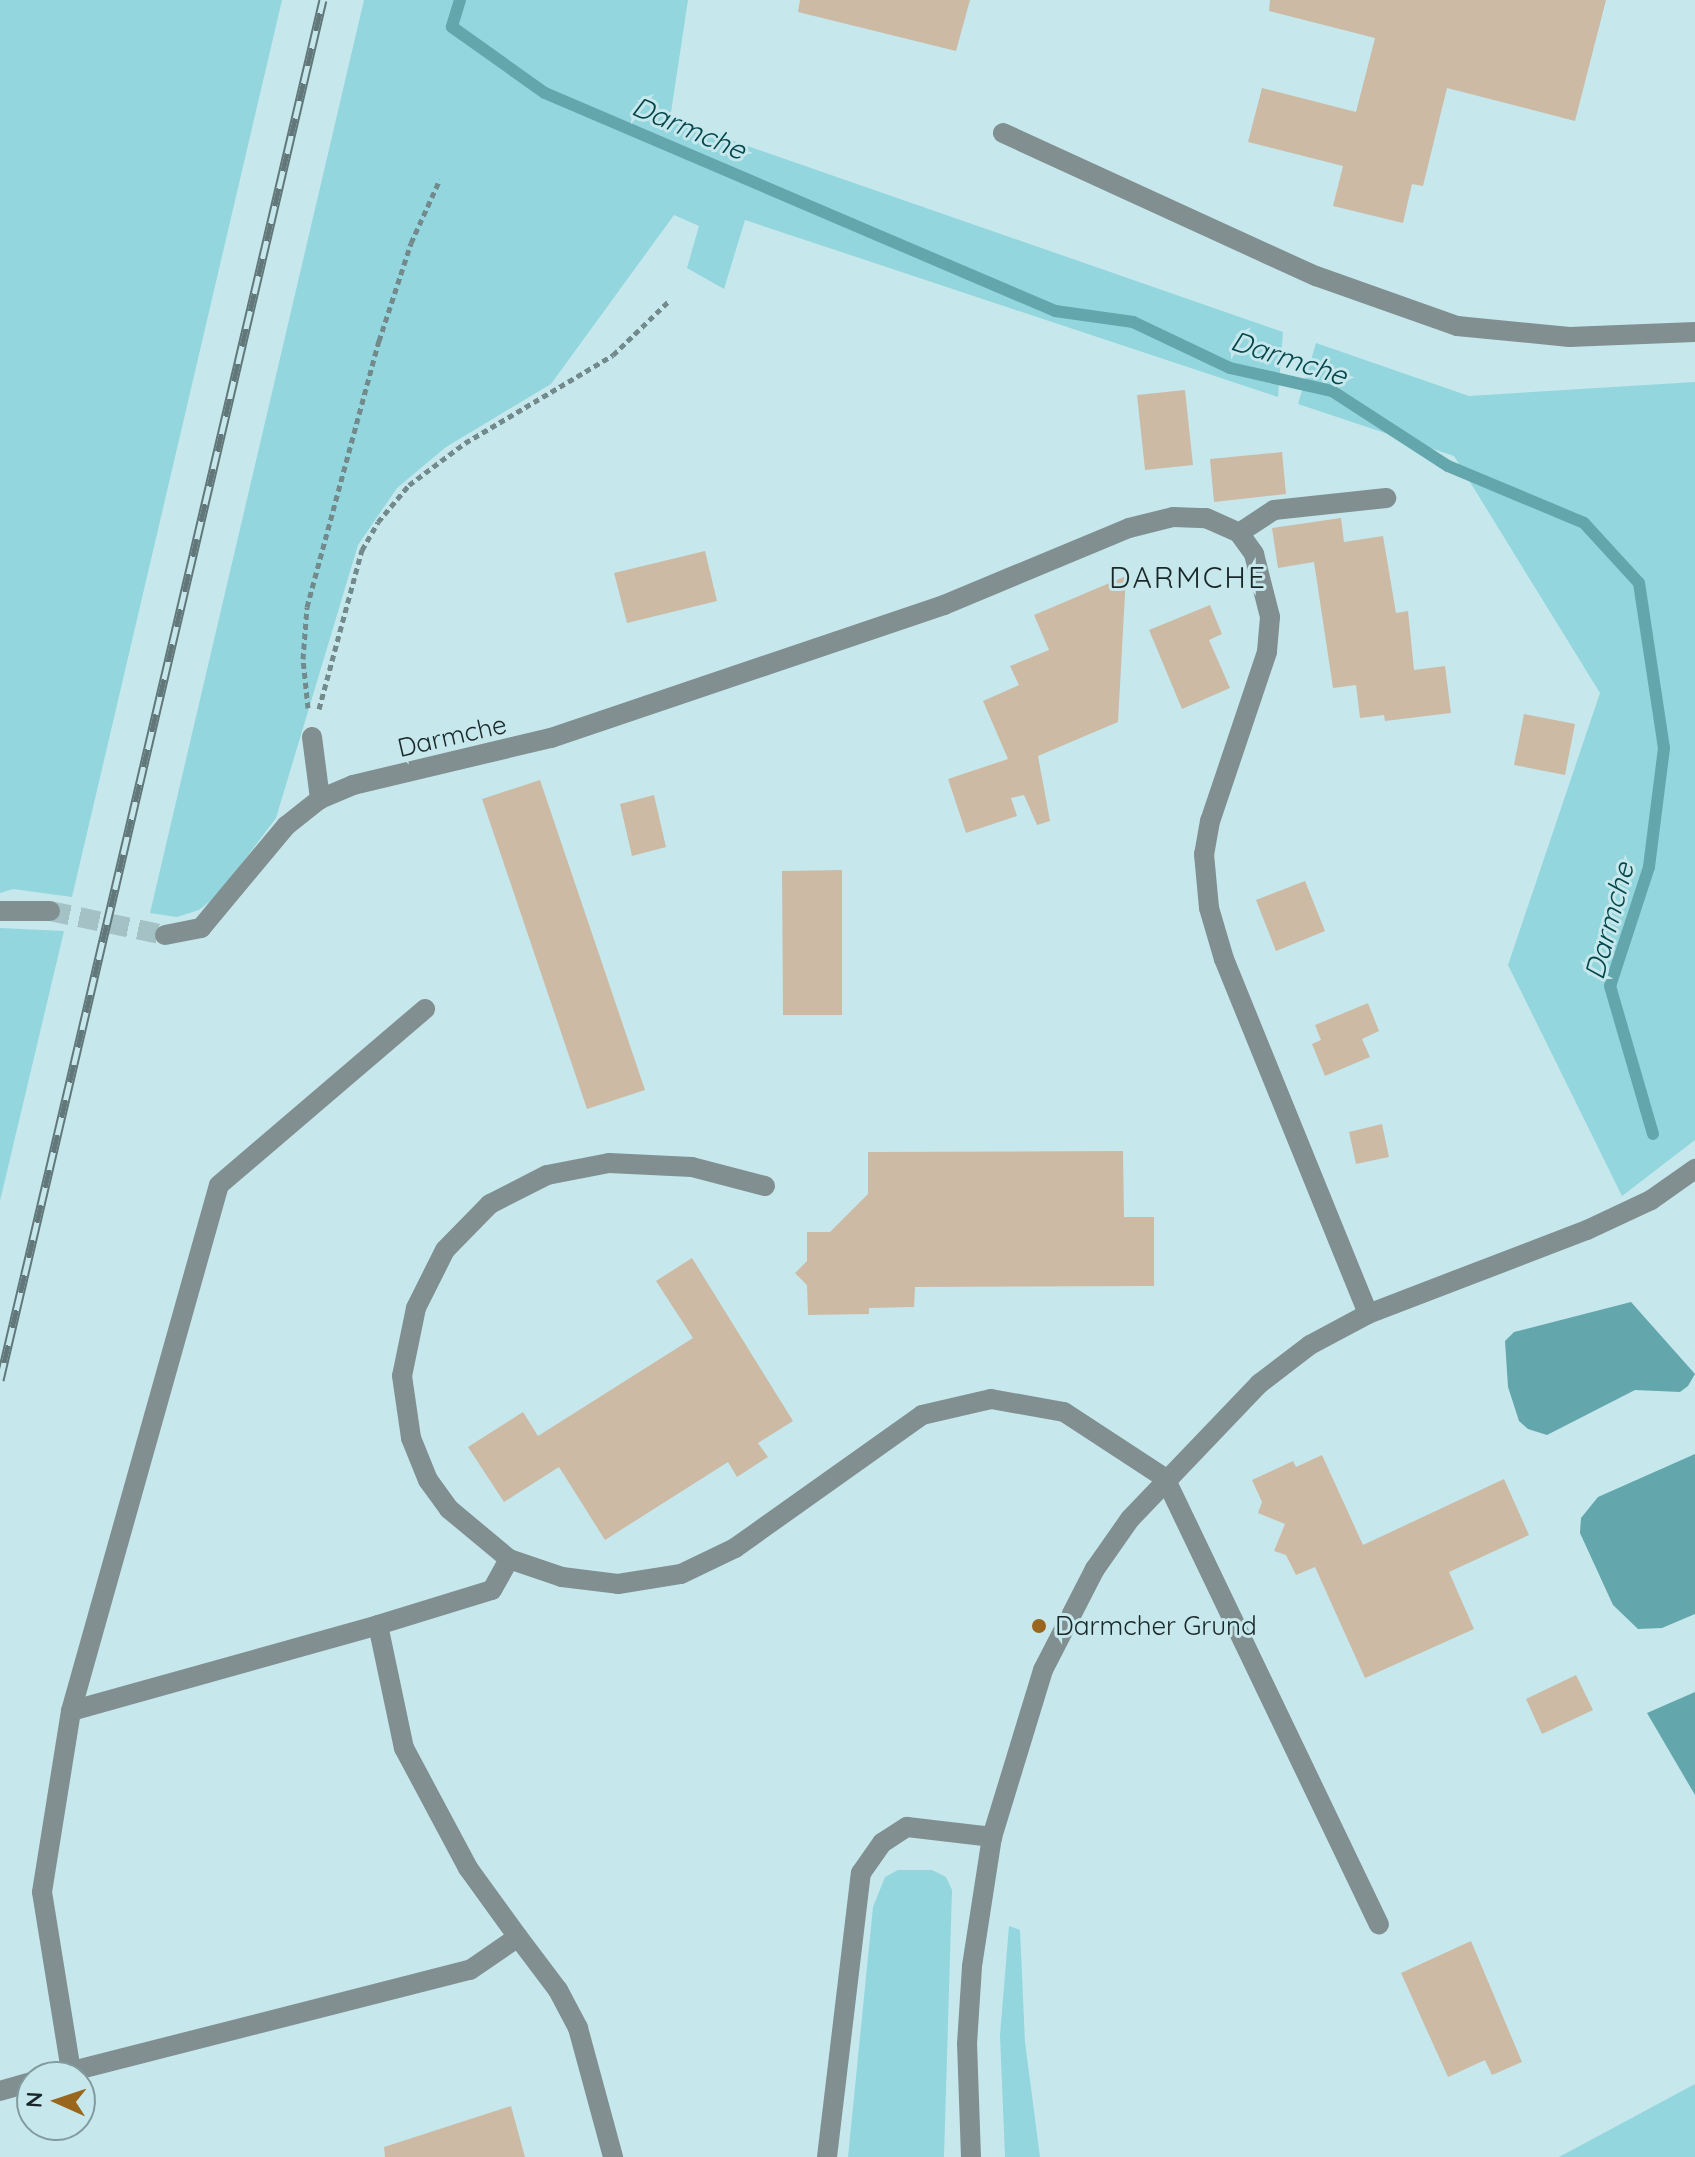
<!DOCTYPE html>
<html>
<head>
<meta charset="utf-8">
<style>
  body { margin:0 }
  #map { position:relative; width:1695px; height:2157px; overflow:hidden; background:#c6e8ec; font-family:Quicksand,sans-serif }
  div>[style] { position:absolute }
  .green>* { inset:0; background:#93d6dd }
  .water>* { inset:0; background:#63a7ad }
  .stream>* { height:12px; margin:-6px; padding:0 6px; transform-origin:6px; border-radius:6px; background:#63a7ad }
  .building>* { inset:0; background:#cdbaa5 }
  .minor-tunnel>* { height:20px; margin-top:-10px; transform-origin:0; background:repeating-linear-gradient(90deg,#a4c1c5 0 20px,transparent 0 30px) }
  .path>* { height:5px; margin-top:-2.5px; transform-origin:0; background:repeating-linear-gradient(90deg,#728a8c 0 6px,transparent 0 10px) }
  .minor>* { height:20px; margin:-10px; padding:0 10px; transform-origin:10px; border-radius:10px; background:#818f90 }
  .rail>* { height:9px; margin-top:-4.5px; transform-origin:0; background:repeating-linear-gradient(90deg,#c6e8ec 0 18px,#617779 0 36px); box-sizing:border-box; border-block:2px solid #617779 }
  .dots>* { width:22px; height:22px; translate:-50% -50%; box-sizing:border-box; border:4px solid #c6e8ec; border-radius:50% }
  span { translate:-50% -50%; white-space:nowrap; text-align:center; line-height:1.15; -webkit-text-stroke:6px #c6e8ec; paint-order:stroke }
  .street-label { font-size:26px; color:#1a2728 }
  .poi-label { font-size:26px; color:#1a2728 }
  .left { translate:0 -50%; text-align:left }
  .water-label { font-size:28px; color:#03464b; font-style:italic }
  .quarter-label { font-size:30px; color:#1a2728; letter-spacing:2px }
  .north { position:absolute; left:16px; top:2061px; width:80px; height:80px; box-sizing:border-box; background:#c6e8ec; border:2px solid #819b9e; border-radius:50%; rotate:273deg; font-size:22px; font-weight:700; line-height:32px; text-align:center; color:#1a2728 }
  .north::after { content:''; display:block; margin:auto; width:28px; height:36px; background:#9a661d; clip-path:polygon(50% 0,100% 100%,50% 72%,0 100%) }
</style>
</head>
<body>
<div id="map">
  <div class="green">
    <div style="clip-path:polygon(0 0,282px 0,72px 897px,13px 889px,0 893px)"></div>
    <div style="clip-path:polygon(364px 0,688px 0,670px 119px,1283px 332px,1278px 397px,745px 220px,724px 289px,687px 268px,699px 226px,674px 215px,551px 384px,446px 447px,397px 488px,358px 545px,276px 818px,218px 895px,199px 910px,177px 917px,150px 913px)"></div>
    <div style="clip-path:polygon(1316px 343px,1469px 396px,1695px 382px,1695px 1140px,1622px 1196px,1508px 965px,1600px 693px,1454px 456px,1298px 404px)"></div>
    <div style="clip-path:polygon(0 928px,64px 931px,0 1201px)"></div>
    <div style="clip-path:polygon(898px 1870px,932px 1870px,946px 1877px,952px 1890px,944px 2157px,848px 2157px,873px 1907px,885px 1877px)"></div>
    <div style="clip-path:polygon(1009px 1926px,1020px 1930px,1025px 2042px,1040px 2157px,1005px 2157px,1000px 2035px)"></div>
    <div style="clip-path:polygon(1695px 2084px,1695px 2157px,1559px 2157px)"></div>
  </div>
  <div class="water">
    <div style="clip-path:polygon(1631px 1302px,1695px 1374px,1688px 1386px,1680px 1392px,1635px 1390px,1547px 1435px,1528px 1429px,1519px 1421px,1508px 1387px,1505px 1341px,1514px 1332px)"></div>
    <div style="clip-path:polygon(1695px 1454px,1695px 1614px,1662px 1628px,1638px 1629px,1613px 1605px,1580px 1533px,1581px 1518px,1598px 1497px)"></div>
    <div style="clip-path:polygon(1695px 1692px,1695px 1795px,1647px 1713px)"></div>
  </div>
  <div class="stream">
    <div style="left:460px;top:0;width:28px;rotate:107deg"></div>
    <div style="left:452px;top:27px;width:114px;rotate:35.4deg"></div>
    <div style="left:545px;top:93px;width:555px;rotate:23.14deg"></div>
    <div style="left:1055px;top:311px;width:79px;rotate:8deg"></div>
    <div style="left:1133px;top:322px;width:107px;rotate:25.4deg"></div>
    <div style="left:1230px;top:368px;width:105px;rotate:12.7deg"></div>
    <div style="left:1332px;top:391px;width:138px;rotate:32.9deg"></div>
    <div style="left:1448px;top:466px;width:147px;rotate:22.7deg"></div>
    <div style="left:1584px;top:523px;width:81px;rotate:47.5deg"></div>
    <div style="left:1639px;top:583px;width:167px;rotate:81.4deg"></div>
    <div style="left:1664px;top:748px;width:120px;rotate:97.2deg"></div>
    <div style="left:1649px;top:867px;width:125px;rotate:108.1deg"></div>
    <div style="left:1610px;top:986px;width:154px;rotate:73.8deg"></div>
  </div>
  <div class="building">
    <div style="clip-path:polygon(800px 0,970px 0,956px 51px,798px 12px)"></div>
    <div style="clip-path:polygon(1270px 0,1606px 0,1575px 121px,1447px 88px,1423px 186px,1412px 184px,1403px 223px,1333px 206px,1343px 166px,1248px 142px,1262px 88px,1356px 112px,1375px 38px,1269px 11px)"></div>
    <div style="clip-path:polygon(1185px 390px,1193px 465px,1145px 470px,1137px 395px)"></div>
    <div style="clip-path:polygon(1282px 452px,1286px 494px,1214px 502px,1210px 459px)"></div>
    <div style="clip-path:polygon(1341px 518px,1344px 542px,1383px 536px,1396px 613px,1408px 611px,1414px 670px,1445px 666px,1451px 713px,1385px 721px,1384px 715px,1360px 718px,1356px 685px,1333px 688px,1314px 562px,1278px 568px,1272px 528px)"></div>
    <div style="clip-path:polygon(705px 551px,717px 601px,627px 623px,614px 573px)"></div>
    <div style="clip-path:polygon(1126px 576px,1118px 722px,1038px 756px,1050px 821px,1037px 825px,1024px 795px,1011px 798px,1017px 816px,966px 833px,948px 779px,1008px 759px,983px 701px,1019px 685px,1010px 666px,1049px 650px,1034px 615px)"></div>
    <div style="clip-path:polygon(1210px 605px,1222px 634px,1209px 640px,1230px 688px,1182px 709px,1149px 630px)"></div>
    <div style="clip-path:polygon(1524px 714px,1575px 724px,1565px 775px,1514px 765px)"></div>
    <div style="clip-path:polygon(540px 780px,645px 1090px,587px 1109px,482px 799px)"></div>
    <div style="clip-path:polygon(654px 795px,666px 847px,632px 856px,620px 804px)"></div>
    <div style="clip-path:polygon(842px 870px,842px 1015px,783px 1015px,782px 871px)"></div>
    <div style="clip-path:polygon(1305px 881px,1325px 931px,1276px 951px,1256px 900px)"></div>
    <div style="clip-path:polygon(1368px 1003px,1379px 1031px,1362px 1039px,1370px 1057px,1325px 1076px,1312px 1044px,1321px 1040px,1315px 1025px)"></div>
    <div style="clip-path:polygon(1382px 1124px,1389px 1157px,1356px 1164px,1349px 1132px)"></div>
    <div style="clip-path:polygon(1123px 1151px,1124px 1217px,1154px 1217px,1154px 1286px,915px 1287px,914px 1307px,869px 1308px,869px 1314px,808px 1315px,807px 1285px,795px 1273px,807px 1261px,807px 1232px,830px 1232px,868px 1194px,868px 1152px)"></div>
    <div style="clip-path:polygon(692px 1258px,793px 1421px,758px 1443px,768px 1457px,737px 1477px,728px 1462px,605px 1540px,559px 1467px,504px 1502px,468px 1447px,523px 1412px,538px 1436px,693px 1338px,656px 1281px)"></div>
    <div style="clip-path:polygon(1322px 1455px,1363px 1545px,1504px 1479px,1529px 1535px,1449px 1572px,1474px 1629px,1365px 1678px,1315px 1567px,1296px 1575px,1286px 1555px,1274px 1551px,1285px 1524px,1258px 1513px,1262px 1502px,1252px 1480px,1293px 1461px,1296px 1467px)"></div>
    <div style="clip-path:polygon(1576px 1675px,1593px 1710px,1542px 1734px,1526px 1699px)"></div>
    <div style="clip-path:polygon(1471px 1941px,1522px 2062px,1492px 2075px,1485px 2060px,1448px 2077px,1401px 1973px)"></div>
    <div style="clip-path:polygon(511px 2106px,525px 2157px,385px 2157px,384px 2147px)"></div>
  </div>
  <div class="minor-tunnel">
    <div style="left:50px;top:911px;width:117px;rotate:11.8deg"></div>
  </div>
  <div class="path">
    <div style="left:308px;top:708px;width:49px;rotate:-95.8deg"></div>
    <div style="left:303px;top:659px;width:52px;rotate:-85.6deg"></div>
    <div style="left:307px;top:607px;width:276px;rotate:-74.9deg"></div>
    <div style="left:379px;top:341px;width:103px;rotate:-71.9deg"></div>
    <div style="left:411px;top:243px;width:70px;rotate:-65.6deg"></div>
    <div style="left:319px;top:709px;width:165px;rotate:-74.9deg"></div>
    <div style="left:362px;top:550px;width:32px;rotate:-60deg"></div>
    <div style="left:378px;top:522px;width:48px;rotate:-50deg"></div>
    <div style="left:409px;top:485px;width:70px;rotate:-36.9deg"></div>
    <div style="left:465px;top:443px;width:172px;rotate:-30.7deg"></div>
    <div style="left:613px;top:355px;width:78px;rotate:-44deg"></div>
  </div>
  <div class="minor">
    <div style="left:1003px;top:133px;width:344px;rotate:24.6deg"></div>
    <div style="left:1316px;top:276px;width:150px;rotate:19.5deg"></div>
    <div style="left:1457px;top:326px;width:113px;rotate:5.6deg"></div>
    <div style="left:1569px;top:337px;width:126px;rotate:-2.3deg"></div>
    <div style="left:1239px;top:533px;width:42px;rotate:-33.3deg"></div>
    <div style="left:1274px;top:510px;width:113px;rotate:-6.1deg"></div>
    <div style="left:312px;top:737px;width:63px;rotate:82.6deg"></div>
    <div style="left:0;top:911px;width:50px"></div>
    <div style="left:165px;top:935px;width:37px;rotate:-11deg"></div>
    <div style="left:201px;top:928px;width:133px;rotate:-50.2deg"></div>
    <div style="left:286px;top:826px;width:43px;rotate:-38.5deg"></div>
    <div style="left:320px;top:799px;width:36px;rotate:-23deg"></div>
    <div style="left:353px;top:785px;width:204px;rotate:-13.4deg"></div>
    <div style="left:551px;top:738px;width:415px;rotate:-18.7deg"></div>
    <div style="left:944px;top:605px;width:200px;rotate:-22.6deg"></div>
    <div style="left:1129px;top:528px;width:45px;rotate:-14deg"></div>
    <div style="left:1173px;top:517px;width:33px;rotate:2deg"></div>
    <div style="left:1206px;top:518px;width:36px;rotate:24deg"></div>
    <div style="left:1239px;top:533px;width:26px;rotate:54deg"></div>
    <div style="left:1254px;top:554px;width:65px;rotate:75.7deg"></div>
    <div style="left:1270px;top:617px;width:35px;rotate:95deg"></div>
    <div style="left:1267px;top:652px;width:178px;rotate:108.6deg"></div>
    <div style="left:1210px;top:821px;width:34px;rotate:100deg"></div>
    <div style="left:1204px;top:854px;width:54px;rotate:84.7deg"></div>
    <div style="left:1209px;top:908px;width:53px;rotate:73.6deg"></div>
    <div style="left:1224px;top:959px;width:383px;rotate:67.9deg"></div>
    <div style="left:765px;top:1186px;width:75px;rotate:-165.4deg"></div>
    <div style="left:692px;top:1167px;width:83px;rotate:-177.2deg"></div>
    <div style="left:609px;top:1163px;width:63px;rotate:169deg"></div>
    <div style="left:547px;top:1175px;width:64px;rotate:153deg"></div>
    <div style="left:490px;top:1204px;width:64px;rotate:134.4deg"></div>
    <div style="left:445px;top:1250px;width:65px;rotate:116.6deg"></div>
    <div style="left:416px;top:1308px;width:69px;rotate:101.6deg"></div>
    <div style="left:402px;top:1376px;width:63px;rotate:81.7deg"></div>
    <div style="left:411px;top:1438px;width:45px;rotate:68deg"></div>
    <div style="left:428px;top:1480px;width:36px;rotate:54deg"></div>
    <div style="left:449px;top:1509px;width:78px;rotate:39.8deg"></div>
    <div style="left:509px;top:1559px;width:56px;rotate:18.8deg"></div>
    <div style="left:562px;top:1577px;width:56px;rotate:7.1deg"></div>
    <div style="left:618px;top:1584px;width:64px;rotate:-9deg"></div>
    <div style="left:681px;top:1574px;width:60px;rotate:-25.7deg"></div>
    <div style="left:735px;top:1548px;width:229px;rotate:-35.4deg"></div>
    <div style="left:922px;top:1415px;width:71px;rotate:-13.1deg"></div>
    <div style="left:991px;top:1399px;width:74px;rotate:10.1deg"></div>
    <div style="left:1064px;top:1412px;width:121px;rotate:33.2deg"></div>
    <div style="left:1165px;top:1478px;width:495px;rotate:64.4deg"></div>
    <div style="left:378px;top:1625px;width:119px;rotate:-17.1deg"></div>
    <div style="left:492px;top:1590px;width:35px;rotate:-61deg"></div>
    <div style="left:71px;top:1711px;width:546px;rotate:-74.29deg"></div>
    <div style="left:219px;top:1185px;width:271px;rotate:-40.5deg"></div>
    <div style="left:71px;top:2071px;width:181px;rotate:-99.2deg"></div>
    <div style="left:42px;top:1892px;width:183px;rotate:-80.9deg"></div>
    <div style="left:71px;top:1711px;width:319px;rotate:-15.6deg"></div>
    <div style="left:378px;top:1625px;width:126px;rotate:78.1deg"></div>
    <div style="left:404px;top:1748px;width:136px;rotate:61.9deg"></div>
    <div style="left:468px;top:1868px;width:85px;rotate:54.1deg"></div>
    <div style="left:49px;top:2077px;width:434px;rotate:-14.3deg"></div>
    <div style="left:470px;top:1970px;width:58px;rotate:-34.5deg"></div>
    <div style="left:518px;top:1937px;width:66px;rotate:53deg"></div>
    <div style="left:558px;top:1990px;width:43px;rotate:62.2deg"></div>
    <div style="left:578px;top:2028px;width:134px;rotate:74.8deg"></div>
    <div style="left:0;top:2091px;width:33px;rotate:-16deg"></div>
    <div style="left:827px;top:2157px;width:286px;rotate:-83.2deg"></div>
    <div style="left:861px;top:1873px;width:37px;rotate:-55deg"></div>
    <div style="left:882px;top:1843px;width:30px;rotate:-33deg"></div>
    <div style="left:907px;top:1827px;width:86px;rotate:6.7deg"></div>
    <div style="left:971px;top:2157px;width:113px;rotate:-92deg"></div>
    <div style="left:967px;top:2044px;width:78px;rotate:-86.3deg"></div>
    <div style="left:972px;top:1966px;width:131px;rotate:-81.2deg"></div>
    <div style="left:992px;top:1837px;width:175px;rotate:-73deg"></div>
    <div style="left:1043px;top:1670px;width:114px;rotate:-62.8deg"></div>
    <div style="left:1095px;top:1569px;width:61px;rotate:-55deg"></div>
    <div style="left:1130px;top:1519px;width:187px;rotate:-46.3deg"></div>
    <div style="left:1259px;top:1384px;width:64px;rotate:-37.4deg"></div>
    <div style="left:1310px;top:1345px;width:66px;rotate:-28.1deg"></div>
    <div style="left:1368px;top:1314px;width:235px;rotate:-21deg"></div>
    <div style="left:1587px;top:1230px;width:71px;rotate:-25.1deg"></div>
    <div style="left:1651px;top:1200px;width:54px;rotate:-35.2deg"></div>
  </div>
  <div class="rail">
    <div style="left:0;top:1380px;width:1417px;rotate:-76.83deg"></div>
  </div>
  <div class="dots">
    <div style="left:1039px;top:1626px;background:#9a661d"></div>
  </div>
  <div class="street-label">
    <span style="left:452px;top:736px;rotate:-13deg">Darmche</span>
  </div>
  <div class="poi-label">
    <span class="left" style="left:1055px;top:1626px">Darmcher Grund</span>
  </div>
  <div class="water-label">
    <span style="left:689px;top:128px;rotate:23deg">Darmche</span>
    <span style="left:1289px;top:358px;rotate:18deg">Darmche</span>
    <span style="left:1609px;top:921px;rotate:-75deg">Darmche</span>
  </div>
  <div class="quarter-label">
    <span style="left:1188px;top:577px">DARMCHE</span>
  </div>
  <div class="north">N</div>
</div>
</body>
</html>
